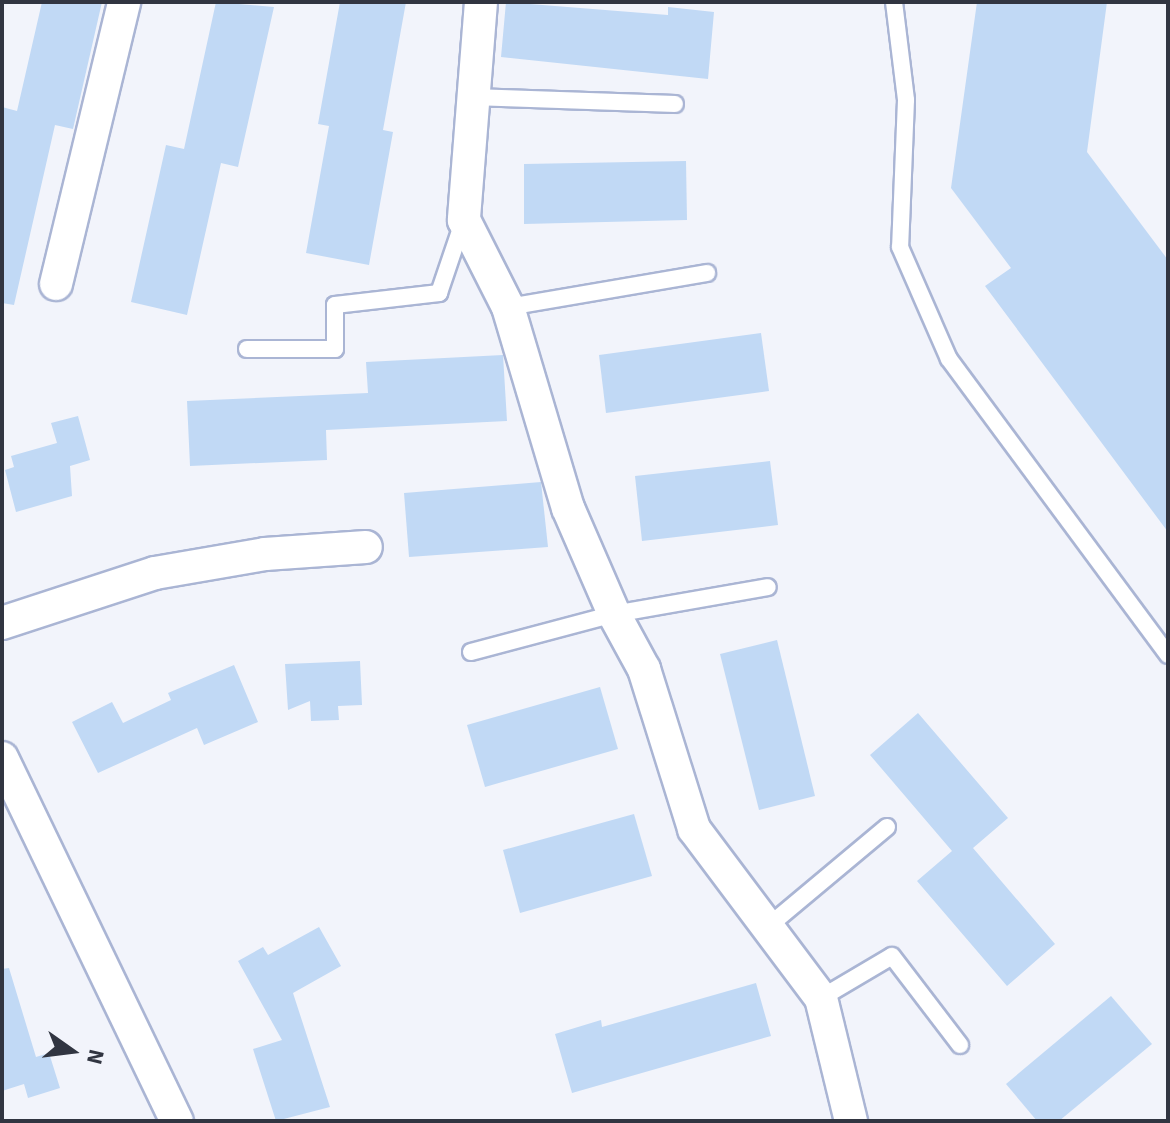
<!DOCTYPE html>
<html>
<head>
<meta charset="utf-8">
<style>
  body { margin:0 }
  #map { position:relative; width:1170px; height:1123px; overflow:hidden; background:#f2f4fb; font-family:"Source Sans 3",sans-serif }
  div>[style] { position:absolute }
  .building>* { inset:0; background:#c1d9f5 }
  .roads { filter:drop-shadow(2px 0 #aab5d4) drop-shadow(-2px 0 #aab5d4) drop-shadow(0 2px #aab5d4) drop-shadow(0 -2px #aab5d4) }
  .lane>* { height:16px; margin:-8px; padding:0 8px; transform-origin:8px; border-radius:8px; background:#fff }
  .street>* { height:32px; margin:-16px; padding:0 16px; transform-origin:16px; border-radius:16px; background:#fff }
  span { translate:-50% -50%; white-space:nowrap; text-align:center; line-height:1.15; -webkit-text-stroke:7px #f2f4fb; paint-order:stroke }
  .frame { position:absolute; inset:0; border:4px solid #313541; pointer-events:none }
  .north { position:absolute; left:32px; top:1011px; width:80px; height:80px; -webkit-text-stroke:6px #f2f4fb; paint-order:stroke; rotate:104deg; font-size:22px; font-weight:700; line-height:32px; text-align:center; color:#313541 }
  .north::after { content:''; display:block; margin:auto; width:28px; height:36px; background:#313541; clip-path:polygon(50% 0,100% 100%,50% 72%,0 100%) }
</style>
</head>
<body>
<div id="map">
  <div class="building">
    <div style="clip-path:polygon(42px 2px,102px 2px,73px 129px,55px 125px,14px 305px,2px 303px,2px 107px,17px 111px)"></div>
    <div style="clip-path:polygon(216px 2px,274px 7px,238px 167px,221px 163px,187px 315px,131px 302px,166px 145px,184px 149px)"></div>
    <div style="clip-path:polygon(340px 2px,406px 2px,383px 130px,393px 132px,369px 265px,306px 253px,329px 126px,318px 124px)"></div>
    <div style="clip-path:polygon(506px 2px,668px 15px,668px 7px,714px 12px,708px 79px,501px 57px)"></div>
    <div style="clip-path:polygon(977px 2px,1107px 2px,1087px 152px,1168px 260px,1168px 532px,985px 286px,1011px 268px,951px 188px)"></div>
    <div style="clip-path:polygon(686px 161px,687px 220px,524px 224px,524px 164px)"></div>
    <div style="clip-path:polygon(761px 333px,769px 391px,606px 413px,599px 355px)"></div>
    <div style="clip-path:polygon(503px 355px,507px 421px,326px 430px,327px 460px,190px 466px,187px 401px,368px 393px,366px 362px)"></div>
    <div style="clip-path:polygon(78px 416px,90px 460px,70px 466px,72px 496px,16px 512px,5px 470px,14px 467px,11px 456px,57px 443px,51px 423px)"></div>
    <div style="clip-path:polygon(770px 461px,778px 525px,642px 541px,635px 476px)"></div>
    <div style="clip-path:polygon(541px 482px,548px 547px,409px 557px,404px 493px)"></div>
    <div style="clip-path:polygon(777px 640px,815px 796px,759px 810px,720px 654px)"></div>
    <div style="clip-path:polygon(360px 661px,362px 705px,338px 706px,339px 720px,311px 721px,310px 701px,288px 710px,285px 664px)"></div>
    <div style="clip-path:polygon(234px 665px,258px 722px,204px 745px,197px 728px,98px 773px,72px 722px,112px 702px,123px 723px,171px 700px,168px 693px)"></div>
    <div style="clip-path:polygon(600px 687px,618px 749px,485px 787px,467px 725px)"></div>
    <div style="clip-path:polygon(918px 713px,1008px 818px,973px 848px,1055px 944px,1007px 986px,917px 881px,952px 851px,870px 755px)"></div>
    <div style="clip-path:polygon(634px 814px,652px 876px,520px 913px,503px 850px)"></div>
    <div style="clip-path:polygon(319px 927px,341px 966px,293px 993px,330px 1107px,276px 1121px,253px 1049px,282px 1040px,238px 961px,263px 947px,268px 955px)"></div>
    <div style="clip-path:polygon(9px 968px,36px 1057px,49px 1053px,60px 1088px,28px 1098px,24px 1084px,2px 1091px,2px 969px)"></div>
    <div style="clip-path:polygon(756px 983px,771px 1036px,572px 1093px,555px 1034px,601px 1020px,602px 1027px)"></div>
    <div style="clip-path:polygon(1111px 996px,1152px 1044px,1059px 1121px,1037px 1121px,1006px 1084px)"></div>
  </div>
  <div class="roads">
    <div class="lane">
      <div style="left:894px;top:2px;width:99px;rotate:83deg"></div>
      <div style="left:906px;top:100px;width:147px;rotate:92.3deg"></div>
      <div style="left:900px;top:247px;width:122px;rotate:66.4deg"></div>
      <div style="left:949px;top:359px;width:368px;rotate:53.5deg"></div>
      <div style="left:473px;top:97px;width:202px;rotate:2deg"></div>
      <div style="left:508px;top:307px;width:202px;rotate:-9.7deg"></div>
      <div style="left:247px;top:349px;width:88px"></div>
      <div style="left:335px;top:349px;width:44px;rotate:-90deg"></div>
      <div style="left:335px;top:305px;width:105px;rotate:-6.6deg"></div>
      <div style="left:439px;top:293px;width:75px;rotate:-71.3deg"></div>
      <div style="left:471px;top:652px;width:148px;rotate:-14.9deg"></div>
      <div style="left:614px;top:614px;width:156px;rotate:-9.9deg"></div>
      <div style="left:765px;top:929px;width:159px;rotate:-39.9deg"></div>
      <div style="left:821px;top:998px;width:82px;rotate:-30.6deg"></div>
      <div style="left:892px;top:956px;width:112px;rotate:52.6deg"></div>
    </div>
    <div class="street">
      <div style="left:481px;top:2px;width:219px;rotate:94.5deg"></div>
      <div style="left:464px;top:220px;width:97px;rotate:63.2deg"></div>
      <div style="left:508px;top:307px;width:210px;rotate:73.4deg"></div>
      <div style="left:568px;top:508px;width:116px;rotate:66.5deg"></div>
      <div style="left:614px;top:614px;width:63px;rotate:61.4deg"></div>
      <div style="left:644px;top:669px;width:168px;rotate:72.6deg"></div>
      <div style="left:694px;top:829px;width:211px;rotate:53.1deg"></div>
      <div style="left:821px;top:998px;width:127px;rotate:76.3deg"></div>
      <div style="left:56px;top:284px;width:290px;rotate:-76.4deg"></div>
      <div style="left:2px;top:623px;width:161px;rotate:-18.1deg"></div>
      <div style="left:155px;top:573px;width:112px;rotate:-9.8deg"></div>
      <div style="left:265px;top:554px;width:101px;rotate:-4deg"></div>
      <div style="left:2px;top:758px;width:403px;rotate:64.3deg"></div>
    </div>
  </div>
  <div class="frame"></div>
  <div class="north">N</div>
</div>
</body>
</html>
